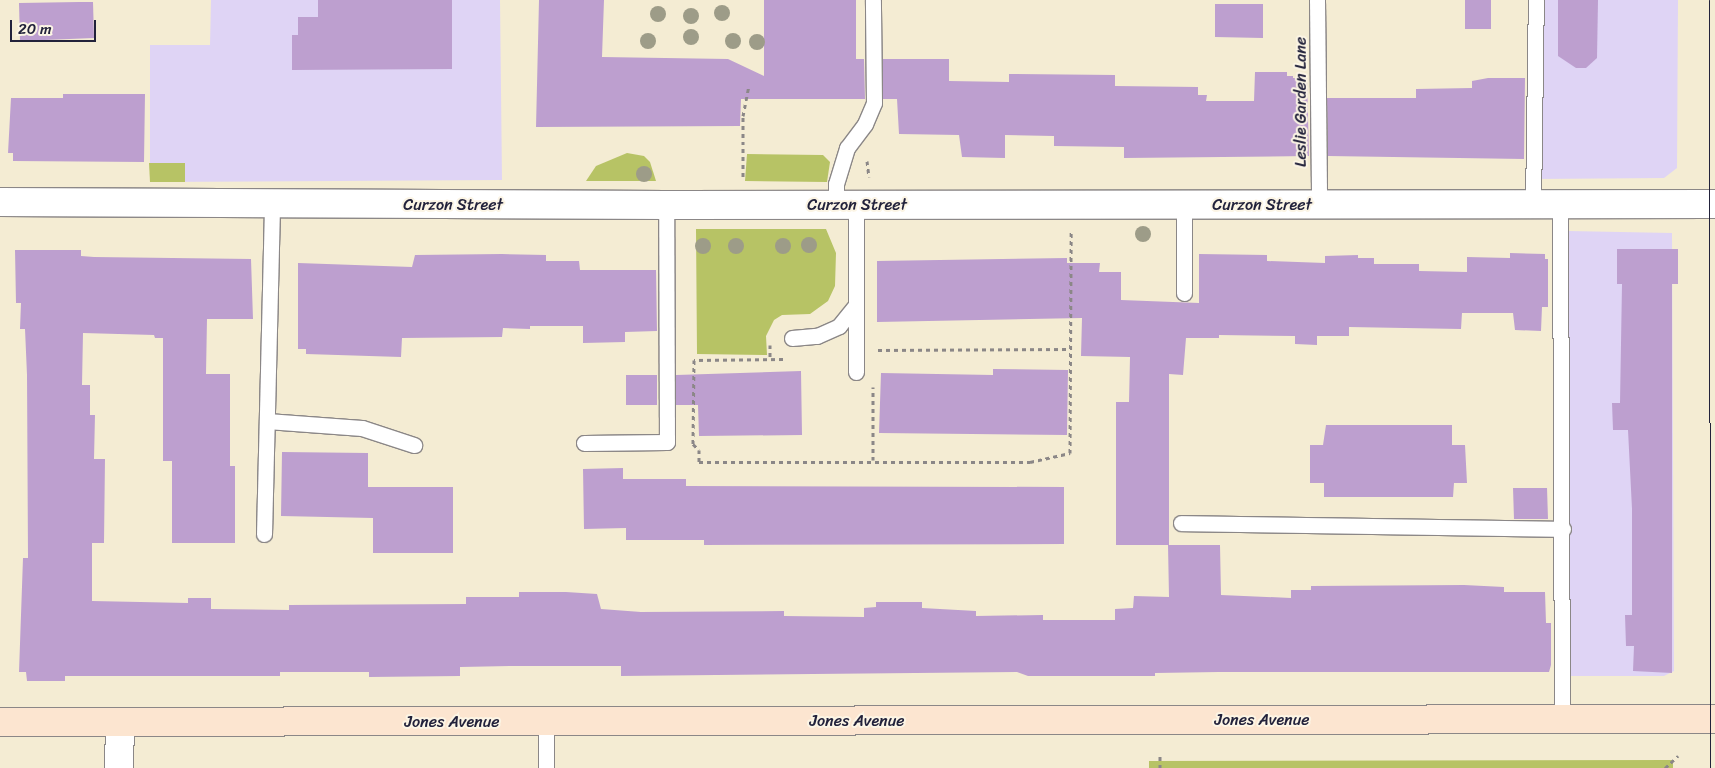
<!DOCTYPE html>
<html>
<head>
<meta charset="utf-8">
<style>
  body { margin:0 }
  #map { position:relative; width:1715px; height:768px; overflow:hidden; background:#f4ecd3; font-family:Sriracha,sans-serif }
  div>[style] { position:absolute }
  .built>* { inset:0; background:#dfd4f5 }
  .green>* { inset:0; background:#b7c365 }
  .building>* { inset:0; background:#bd9fcf }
  .path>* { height:3px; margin-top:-1.5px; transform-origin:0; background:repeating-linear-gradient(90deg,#8b8787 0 4px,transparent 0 8px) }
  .roads { filter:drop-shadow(1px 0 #8b8787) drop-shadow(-1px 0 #8b8787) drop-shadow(0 1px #8b8787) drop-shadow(0 -1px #8b8787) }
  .lane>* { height:15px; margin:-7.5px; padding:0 7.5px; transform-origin:7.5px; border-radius:7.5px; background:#fff }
  .street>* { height:28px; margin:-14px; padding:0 14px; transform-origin:14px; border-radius:14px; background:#fff }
  .secondary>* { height:28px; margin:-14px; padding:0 14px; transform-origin:14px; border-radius:14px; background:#fce5d0 }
  .tram>* { height:1px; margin:-0.5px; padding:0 0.5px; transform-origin:0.5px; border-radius:0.5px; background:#22223b }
  .trees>* { width:16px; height:16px; margin:-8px; border-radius:50%; background:#9d9c88 }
  span { translate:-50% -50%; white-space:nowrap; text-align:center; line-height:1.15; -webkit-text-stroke:4px #fcf5e5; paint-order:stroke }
  .street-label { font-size:16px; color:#22223b }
  .scale { position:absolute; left:10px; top:20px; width:86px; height:22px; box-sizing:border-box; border:2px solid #22223b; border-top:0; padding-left:6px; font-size:15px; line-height:18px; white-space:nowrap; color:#22223b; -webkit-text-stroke:4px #fcf5e5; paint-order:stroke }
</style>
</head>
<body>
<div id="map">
  <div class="built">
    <div style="clip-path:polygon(211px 0,500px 0,502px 180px,150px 182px,150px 45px,210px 45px)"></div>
    <div style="clip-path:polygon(1535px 0,1678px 0,1677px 168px,1664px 178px,1535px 179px)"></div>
    <div style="clip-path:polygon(1568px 231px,1672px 233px,1674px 671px,1664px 676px,1568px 676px)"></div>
  </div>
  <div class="green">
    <div style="clip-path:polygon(627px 153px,644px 156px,650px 162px,656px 181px,586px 181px,596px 166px)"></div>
    <div style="clip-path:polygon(747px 154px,823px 155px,830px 162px,827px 182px,745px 181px)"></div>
    <div style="clip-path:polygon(149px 163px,185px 163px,185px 182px,150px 182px)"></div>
    <div style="clip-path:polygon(696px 229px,826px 229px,836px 253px,835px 286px,828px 301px,810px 314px,782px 315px,774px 320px,766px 336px,767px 355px,697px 354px)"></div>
    <div style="clip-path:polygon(1673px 760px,1673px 768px,1149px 768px,1149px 761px)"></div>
  </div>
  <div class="building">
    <div style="clip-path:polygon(318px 0,452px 0,452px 69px,292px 70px,292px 35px,298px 35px,298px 17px,318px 17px)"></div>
    <div style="clip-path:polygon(539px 0,604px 0,602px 57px,728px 59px,764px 76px,764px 0,856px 0,856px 59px,864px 59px,865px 99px,741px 99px,740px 126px,536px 127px)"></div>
    <div style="clip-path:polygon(1465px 0,1491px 0,1491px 29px,1465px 29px)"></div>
    <div style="clip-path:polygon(1558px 0,1598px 0,1597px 58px,1586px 68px,1576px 68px,1558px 56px)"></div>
    <div style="clip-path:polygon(79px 2px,93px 2px,94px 38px,20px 41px,19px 3px)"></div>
    <div style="clip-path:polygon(1215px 4px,1263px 4px,1263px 38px,1215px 37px)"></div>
    <div style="clip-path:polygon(883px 59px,949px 59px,949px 81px,1009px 82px,1009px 74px,1115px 75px,1115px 86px,1198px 87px,1198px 95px,1207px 95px,1206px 101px,1254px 101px,1255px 72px,1287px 72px,1287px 76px,1293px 76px,1293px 78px,1307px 78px,1309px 156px,1124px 158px,1124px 147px,1054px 146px,1054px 136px,1005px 135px,1005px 158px,962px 157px,959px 135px,899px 134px,897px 99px,883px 99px)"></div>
    <div style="clip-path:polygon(1488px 78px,1525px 78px,1524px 159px,1328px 156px,1327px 98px,1416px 98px,1416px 89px,1472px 88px,1472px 81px)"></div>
    <div style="clip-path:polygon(63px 94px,145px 94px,144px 162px,13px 161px,13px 153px,8px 153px,11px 98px,63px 98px)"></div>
    <div style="clip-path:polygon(1617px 249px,1678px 249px,1678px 284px,1672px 284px,1672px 673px,1633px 671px,1634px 646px,1626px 646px,1625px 615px,1632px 615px,1632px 509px,1628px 430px,1613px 430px,1612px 403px,1620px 403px,1622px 284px,1617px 284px)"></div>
    <div style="clip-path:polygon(15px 250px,81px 250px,81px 256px,94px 257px,251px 259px,253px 319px,207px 319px,206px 374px,230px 374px,230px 466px,235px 466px,235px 543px,172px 543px,172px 461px,163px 461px,163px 338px,155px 338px,154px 335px,83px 333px,82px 385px,90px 385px,90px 415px,95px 415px,94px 459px,105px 459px,104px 543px,92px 543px,92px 601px,188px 603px,188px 598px,211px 598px,211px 609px,289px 610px,289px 605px,466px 604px,466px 597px,519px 597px,519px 592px,566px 592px,597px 594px,601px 609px,641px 612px,784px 611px,784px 616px,864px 617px,864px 608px,876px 607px,876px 602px,922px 602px,922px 608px,976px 611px,976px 616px,1043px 615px,1043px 620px,1115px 620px,1115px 609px,1133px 608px,1134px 596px,1169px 597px,1168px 545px,1220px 545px,1221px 595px,1291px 598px,1291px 590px,1311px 590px,1311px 586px,1464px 585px,1504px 587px,1504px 592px,1545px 592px,1546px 623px,1551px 623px,1551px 665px,1549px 672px,1219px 672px,1155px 673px,1155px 676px,1028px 676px,1017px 672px,621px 676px,621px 666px,511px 666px,460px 667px,460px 676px,369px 677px,369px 672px,280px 672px,280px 676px,65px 676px,65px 681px,27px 681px,26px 672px,19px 672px,23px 558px,28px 558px,27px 375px,25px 329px,20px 329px,21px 303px,16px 303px)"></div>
    <div style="clip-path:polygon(1510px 253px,1545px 254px,1545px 259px,1548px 259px,1548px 307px,1542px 307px,1541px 331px,1515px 330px,1513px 313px,1462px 313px,1461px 329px,1349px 327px,1349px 336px,1317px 336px,1317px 345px,1295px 344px,1295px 336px,1219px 335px,1219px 338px,1186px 338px,1183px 375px,1169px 374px,1169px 545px,1116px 545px,1116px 402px,1129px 402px,1130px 357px,1081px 356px,1082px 318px,877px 322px,877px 261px,1067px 258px,1067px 263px,1100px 263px,1099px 272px,1121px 272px,1121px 300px,1199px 303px,1199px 254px,1267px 255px,1267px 261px,1325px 263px,1325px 256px,1358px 255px,1358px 258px,1374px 258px,1374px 264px,1419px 264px,1419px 271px,1467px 272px,1467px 257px,1510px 258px)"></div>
    <div style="clip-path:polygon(502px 254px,546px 255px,546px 261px,579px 261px,580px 270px,656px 270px,657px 331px,625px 332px,625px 342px,583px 343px,583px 326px,530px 326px,530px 329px,503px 328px,502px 337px,402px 338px,401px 357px,306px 354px,306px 349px,298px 349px,298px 263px,412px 267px,415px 255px)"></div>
    <div style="clip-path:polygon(993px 369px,1068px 370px,1067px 435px,879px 433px,881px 373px,993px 375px)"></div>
    <div style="clip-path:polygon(801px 371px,802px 435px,699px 436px,698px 405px,676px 405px,676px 375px)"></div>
    <div style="clip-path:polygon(626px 375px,657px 375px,657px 405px,626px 405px)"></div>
    <div style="clip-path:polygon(1326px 425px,1452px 425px,1452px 445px,1465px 445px,1467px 483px,1454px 483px,1453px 497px,1324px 497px,1324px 483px,1310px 483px,1310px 445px,1323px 445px)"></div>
    <div style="clip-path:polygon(282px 452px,368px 453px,368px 487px,453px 487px,453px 553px,373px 553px,373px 518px,281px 516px)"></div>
    <div style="clip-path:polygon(623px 468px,623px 479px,686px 479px,686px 486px,1064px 487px,1064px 544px,704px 545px,704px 540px,626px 540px,626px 528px,584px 529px,583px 469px)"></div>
    <div style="clip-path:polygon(1513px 488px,1547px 488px,1548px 519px,1514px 519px)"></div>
  </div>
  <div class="path">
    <div style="left:867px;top:161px;width:16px;rotate:83deg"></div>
    <div style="left:743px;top:177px;width:61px;rotate:-90deg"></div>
    <div style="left:743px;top:116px;width:31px;rotate:-79deg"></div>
    <div style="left:770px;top:345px;width:14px;rotate:90deg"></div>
    <div style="left:878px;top:350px;width:192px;rotate:-0.3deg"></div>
    <div style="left:783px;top:359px;width:89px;rotate:179.4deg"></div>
    <div style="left:694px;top:360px;width:84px;rotate:90.7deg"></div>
    <div style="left:693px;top:444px;width:8px;rotate:45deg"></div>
    <div style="left:699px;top:450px;width:12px;rotate:90deg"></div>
    <div style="left:699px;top:462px;width:331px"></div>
    <div style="left:1030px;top:462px;width:41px;rotate:-12.7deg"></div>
    <div style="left:1070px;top:453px;width:221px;rotate:-89.7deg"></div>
    <div style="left:873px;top:460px;width:73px;rotate:-90deg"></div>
    <div style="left:1160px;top:768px;width:14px;rotate:-90deg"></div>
    <div style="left:1665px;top:768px;width:18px;rotate:-43deg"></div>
  </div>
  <div class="roads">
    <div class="lane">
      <div style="left:1317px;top:0;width:204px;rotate:89.4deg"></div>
      <div style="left:836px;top:205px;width:21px;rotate:-90deg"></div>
      <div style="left:836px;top:184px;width:38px;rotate:-73deg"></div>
      <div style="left:847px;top:148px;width:30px;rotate:-53deg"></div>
      <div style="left:865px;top:124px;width:23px;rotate:-67deg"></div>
      <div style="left:874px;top:103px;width:103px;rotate:-90.6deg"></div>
      <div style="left:1184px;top:205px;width:88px;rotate:90deg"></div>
      <div style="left:1533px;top:205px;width:205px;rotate:-89.2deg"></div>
      <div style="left:1560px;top:205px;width:514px;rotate:89.78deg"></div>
      <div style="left:792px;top:338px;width:25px;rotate:-5deg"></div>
      <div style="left:817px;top:336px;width:24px;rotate:-24deg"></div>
      <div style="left:839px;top:326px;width:27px;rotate:-51deg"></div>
      <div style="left:856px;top:372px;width:167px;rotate:-90deg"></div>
      <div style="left:267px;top:421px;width:95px;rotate:4.2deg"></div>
      <div style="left:362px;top:428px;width:55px;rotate:18.1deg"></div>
      <div style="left:584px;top:443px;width:83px;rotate:-0.7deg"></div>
      <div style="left:667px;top:442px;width:237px;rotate:-90.2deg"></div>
      <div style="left:1181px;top:523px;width:382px;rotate:0.9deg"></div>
      <div style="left:264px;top:534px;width:329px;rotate:-88.6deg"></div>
      <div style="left:546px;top:722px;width:46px;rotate:90deg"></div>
    </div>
    <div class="street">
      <div style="left:0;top:202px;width:666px;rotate:0.26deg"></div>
      <div style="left:666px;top:205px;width:1049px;rotate:-0.05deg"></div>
      <div style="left:119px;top:768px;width:45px;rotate:-88.7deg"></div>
    </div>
    <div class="secondary">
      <div style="left:0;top:722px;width:1715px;rotate:-0.1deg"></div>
    </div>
  </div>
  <div class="tram">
    <div style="left:1709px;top:0;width:768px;rotate:89.93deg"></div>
  </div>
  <div class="trees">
    <div style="left:722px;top:13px"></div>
    <div style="left:658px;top:14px"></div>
    <div style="left:691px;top:16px"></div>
    <div style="left:691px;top:37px"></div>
    <div style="left:648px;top:41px"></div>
    <div style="left:733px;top:41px"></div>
    <div style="left:757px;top:42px"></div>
    <div style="left:644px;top:174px"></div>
    <div style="left:1143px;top:234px"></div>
    <div style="left:809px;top:245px"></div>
    <div style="left:703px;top:246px"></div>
    <div style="left:736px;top:246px"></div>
    <div style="left:783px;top:246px"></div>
  </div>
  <div class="street-label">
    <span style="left:1301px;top:102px;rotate:-90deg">Leslie Garden Lane</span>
    <span style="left:453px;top:205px">Curzon Street</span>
    <span style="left:857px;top:205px">Curzon Street</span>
    <span style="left:1262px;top:205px">Curzon Street</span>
    <span style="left:1262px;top:720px">Jones Avenue</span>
    <span style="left:857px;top:721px">Jones Avenue</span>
    <span style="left:452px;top:722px">Jones Avenue</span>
  </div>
  <div class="scale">20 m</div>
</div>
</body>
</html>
